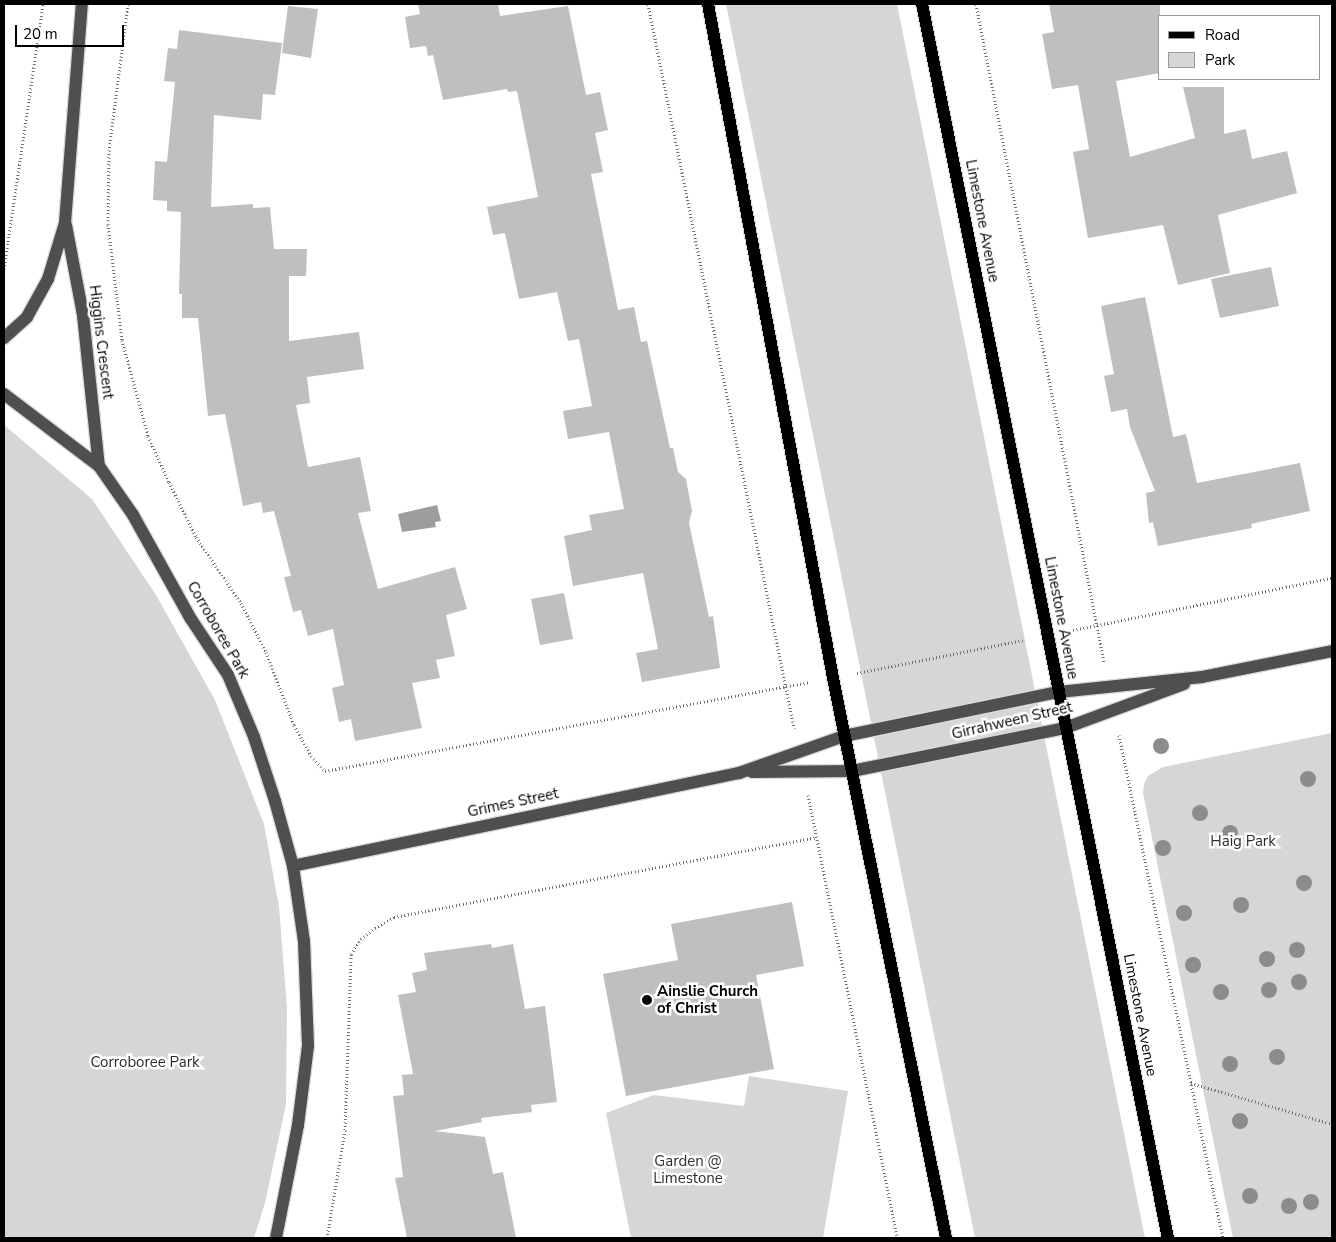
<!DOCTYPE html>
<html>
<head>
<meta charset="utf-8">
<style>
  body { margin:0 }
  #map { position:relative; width:1336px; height:1242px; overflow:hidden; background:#fff; font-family:"Nunito Sans",sans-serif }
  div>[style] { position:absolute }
  .green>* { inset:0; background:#d6d6d6 }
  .water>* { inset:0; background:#9d9d9d }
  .building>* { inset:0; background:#bfbfbf }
  .path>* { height:3px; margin-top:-1.5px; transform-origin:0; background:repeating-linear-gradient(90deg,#717171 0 1px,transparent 0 3.5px) }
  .roads { filter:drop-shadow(1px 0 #dbdbdb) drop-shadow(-1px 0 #dbdbdb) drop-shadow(0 1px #dbdbdb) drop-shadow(0 -1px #dbdbdb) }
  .minor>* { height:12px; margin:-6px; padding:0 6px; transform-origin:6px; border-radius:6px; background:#4f4f4f }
  .major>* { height:12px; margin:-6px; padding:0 6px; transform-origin:6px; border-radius:6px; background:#000 }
  .trees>* { width:16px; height:16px; margin:-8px; border-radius:50%; background:#8c8c8c }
  .dots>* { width:14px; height:14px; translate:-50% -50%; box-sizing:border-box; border:2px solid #fff; border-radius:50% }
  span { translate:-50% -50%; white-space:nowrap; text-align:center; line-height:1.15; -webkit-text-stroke:5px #fff; paint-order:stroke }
  .street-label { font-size:15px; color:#000 }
  .park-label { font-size:15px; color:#2d2d2d }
  .poi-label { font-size:15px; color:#000; font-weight:700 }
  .left { translate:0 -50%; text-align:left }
  .frame { position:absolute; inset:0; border:5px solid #000; pointer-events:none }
  .legend { position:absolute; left:1158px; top:15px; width:162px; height:65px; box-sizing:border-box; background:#fff; border:1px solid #999; margin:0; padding:6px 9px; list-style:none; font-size:15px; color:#000 }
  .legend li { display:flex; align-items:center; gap:10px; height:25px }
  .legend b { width:25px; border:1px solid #999 }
  .scale { position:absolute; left:15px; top:25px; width:109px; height:22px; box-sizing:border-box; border:2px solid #000; border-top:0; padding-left:6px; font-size:15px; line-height:18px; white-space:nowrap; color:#000; -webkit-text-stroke:4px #fff; paint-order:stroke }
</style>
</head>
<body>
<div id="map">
  <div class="green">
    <div style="clip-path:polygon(726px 4px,897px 4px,1145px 1238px,975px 1238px)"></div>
    <div style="clip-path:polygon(4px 425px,92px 499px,156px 595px,215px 700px,264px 824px,279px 907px,287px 1008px,286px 1104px,265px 1203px,254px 1238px,4px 1238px)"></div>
    <div style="clip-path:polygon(1332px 733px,1332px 1238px,1233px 1238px,1143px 793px,1144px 784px,1148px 776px,1163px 767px)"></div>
    <div style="clip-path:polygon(749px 1076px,848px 1091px,823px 1238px,631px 1238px,606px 1113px,654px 1095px,744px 1106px)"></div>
  </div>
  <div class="water">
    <div style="clip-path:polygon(437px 505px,441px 521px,435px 522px,436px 527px,402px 532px,398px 514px)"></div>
  </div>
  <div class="building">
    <div style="clip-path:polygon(418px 4px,498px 4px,500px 16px,568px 6px,586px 95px,600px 92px,608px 130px,595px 133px,603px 172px,591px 174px,618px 310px,634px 307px,641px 342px,647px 341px,670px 448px,673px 448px,678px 472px,686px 479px,692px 511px,689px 523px,709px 617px,713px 616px,720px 668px,642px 682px,636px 653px,658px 649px,643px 573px,573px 586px,564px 536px,592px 530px,589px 515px,624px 509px,609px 432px,568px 439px,563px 411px,592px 406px,579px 339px,568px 341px,557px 292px,519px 299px,505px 233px,493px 235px,487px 207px,538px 197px,517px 91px,508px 92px,507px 89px,443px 100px,433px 55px,428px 56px,426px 46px,410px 48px,405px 17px,420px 14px)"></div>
    <div style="clip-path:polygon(1049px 4px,1160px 4px,1160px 73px,1116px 81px,1130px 157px,1195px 138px,1183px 87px,1224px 87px,1224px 134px,1246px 129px,1252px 159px,1287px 151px,1297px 193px,1218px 215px,1230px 273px,1178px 285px,1163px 225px,1088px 238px,1073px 152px,1089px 149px,1078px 85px,1052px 89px,1042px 34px,1054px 32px)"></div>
    <div style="clip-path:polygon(288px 6px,318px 9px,311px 58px,282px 53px)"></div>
    <div style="clip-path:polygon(179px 30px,282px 43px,275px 95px,263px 94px,261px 120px,214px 115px,211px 207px,253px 204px,253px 208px,270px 207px,274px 249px,307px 249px,306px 276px,289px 276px,289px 341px,359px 332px,364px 369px,307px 377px,310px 403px,296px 405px,308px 467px,360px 457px,371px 511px,358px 513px,378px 589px,455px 567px,467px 609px,446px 615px,455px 656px,436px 660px,440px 678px,412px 683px,422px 728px,355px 741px,351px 719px,339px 722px,332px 688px,344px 685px,333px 629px,308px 636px,301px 610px,293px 612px,284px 577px,291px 576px,274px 511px,263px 513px,261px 502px,243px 506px,225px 414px,208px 416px,198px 318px,182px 318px,182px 294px,179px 294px,181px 212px,167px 211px,167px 201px,153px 200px,155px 161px,167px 162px,175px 82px,164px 81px,168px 48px,177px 49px)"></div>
    <div style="clip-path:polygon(1271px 267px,1279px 306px,1220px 318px,1211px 279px)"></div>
    <div style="clip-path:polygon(1145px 297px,1173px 437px,1186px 434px,1197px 483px,1300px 463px,1310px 511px,1251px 524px,1252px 528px,1158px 546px,1153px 522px,1149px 523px,1146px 493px,1155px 491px,1130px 427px,1127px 409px,1111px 412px,1104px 376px,1114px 374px,1101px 306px)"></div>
    <div style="clip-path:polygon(564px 593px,573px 639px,540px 645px,531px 599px)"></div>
    <div style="clip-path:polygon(792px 902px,804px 966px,756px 975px,774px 1069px,626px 1096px,603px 974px,678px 960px,671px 924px)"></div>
    <div style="clip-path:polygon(491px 944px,492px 948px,513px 944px,525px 1009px,545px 1006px,557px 1102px,531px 1105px,532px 1112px,481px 1118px,482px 1122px,435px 1131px,485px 1137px,493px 1174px,503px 1172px,516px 1238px,407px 1238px,395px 1178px,403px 1177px,393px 1096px,404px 1095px,402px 1075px,413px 1074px,398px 995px,416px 992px,412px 973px,427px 970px,424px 953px)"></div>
  </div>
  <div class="path">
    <div style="left:128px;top:4px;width:147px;rotate:97.4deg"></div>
    <div style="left:109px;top:150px;width:74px;rotate:90.8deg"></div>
    <div style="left:108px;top:224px;width:117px;rotate:83.1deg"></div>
    <div style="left:122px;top:340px;width:99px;rotate:74.8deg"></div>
    <div style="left:148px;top:436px;width:51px;rotate:65.5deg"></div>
    <div style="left:169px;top:482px;width:61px;rotate:63.9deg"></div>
    <div style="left:196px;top:537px;width:80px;rotate:55.7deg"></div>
    <div style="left:241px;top:603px;width:55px;rotate:63deg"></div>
    <div style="left:266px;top:652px;width:78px;rotate:69deg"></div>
    <div style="left:294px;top:725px;width:35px;rotate:61deg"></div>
    <div style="left:311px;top:756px;width:21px;rotate:47deg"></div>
    <div style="left:325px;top:771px;width:492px;rotate:-10.4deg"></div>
    <div style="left:648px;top:4px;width:739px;rotate:78.6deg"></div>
    <div style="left:976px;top:4px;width:670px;rotate:78.99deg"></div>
    <div style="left:4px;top:269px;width:268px;rotate:-81.6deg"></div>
    <div style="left:1073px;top:630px;width:264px;rotate:-11.4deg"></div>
    <div style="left:857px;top:673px;width:169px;rotate:-11.2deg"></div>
    <div style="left:1119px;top:735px;width:514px;rotate:78.32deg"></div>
    <div style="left:808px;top:795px;width:452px;rotate:78.6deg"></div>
    <div style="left:1191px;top:1083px;width:147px;rotate:16.2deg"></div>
    <div style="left:327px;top:1238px;width:109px;rotate:-80.5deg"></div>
    <div style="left:345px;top:1130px;width:176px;rotate:-88deg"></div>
    <div style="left:351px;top:954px;width:18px;rotate:-56deg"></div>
    <div style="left:361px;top:939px;width:18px;rotate:-38deg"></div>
    <div style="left:375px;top:928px;width:22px;rotate:-30deg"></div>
    <div style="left:394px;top:917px;width:430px;rotate:-10.7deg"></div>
  </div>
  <div class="roads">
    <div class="minor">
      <div style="left:66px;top:225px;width:92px;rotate:79.3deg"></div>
      <div style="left:83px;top:315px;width:152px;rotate:84deg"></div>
      <div style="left:4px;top:338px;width:31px;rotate:-42deg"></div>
      <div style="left:27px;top:317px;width:43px;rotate:-61.1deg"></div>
      <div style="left:48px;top:279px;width:59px;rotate:-73.1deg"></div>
      <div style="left:65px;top:223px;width:220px;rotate:-85.6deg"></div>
      <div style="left:4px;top:394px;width:119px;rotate:37.2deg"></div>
      <div style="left:99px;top:466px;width:60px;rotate:55.2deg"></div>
      <div style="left:133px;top:515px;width:119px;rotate:60.9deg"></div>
      <div style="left:191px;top:619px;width:67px;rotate:56.5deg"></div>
      <div style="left:228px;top:675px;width:67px;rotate:67.2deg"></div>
      <div style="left:254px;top:737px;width:67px;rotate:71.8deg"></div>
      <div style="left:275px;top:801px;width:67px;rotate:74.5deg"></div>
      <div style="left:293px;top:866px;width:76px;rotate:81.7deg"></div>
      <div style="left:304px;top:941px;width:105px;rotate:87.8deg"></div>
      <div style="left:308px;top:1046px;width:80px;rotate:97.2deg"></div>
      <div style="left:298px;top:1125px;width:115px;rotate:101deg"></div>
      <div style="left:752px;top:772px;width:100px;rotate:-0.6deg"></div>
      <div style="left:852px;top:771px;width:217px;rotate:-11.4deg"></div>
      <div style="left:1065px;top:728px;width:127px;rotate:-20.3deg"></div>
      <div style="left:293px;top:866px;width:456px;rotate:-11.8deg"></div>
      <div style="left:739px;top:773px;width:111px;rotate:-19.4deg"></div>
      <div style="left:844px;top:736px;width:219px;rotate:-11.6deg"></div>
      <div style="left:1059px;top:692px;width:144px;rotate:-6deg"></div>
      <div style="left:1202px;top:677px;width:133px;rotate:-11.3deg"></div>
    </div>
    <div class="major">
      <div style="left:708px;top:4px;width:685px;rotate:79.49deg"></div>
      <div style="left:833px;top:678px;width:571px;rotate:78.59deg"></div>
      <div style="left:922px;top:4px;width:1258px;rotate:78.73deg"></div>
    </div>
  </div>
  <div class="trees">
    <div style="left:1161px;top:746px"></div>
    <div style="left:1308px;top:779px"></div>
    <div style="left:1200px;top:813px"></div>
    <div style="left:1230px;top:833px"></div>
    <div style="left:1163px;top:848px"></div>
    <div style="left:1304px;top:883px"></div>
    <div style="left:1241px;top:905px"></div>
    <div style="left:1184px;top:913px"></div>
    <div style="left:1297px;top:950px"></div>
    <div style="left:1267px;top:959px"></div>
    <div style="left:1193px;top:965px"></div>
    <div style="left:1299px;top:982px"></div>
    <div style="left:1269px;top:990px"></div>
    <div style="left:1221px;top:992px"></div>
    <div style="left:1277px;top:1057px"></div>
    <div style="left:1230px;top:1064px"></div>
    <div style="left:1240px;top:1121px"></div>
    <div style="left:1250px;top:1196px"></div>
    <div style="left:1311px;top:1202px"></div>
    <div style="left:1289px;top:1206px"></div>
  </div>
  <div class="dots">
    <div style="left:647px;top:1000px;background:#000"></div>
  </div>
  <div class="street-label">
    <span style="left:982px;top:221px;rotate:79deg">Limestone Avenue</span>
    <span style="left:101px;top:342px;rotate:83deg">Higgins Crescent</span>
    <span style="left:1061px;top:618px;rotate:79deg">Limestone Avenue</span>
    <span style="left:218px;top:630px;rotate:60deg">Corroboree Park</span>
    <span style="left:1012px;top:721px;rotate:-13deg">Girrahween Street</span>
    <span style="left:513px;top:803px;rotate:-12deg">Grimes Street</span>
    <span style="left:1140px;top:1015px;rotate:79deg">Limestone Avenue</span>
  </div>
  <div class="park-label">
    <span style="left:1243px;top:842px">Haig Park</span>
    <span style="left:145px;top:1063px">Corroboree Park</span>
    <span style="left:688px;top:1170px">Garden @<br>Limestone</span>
  </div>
  <div class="poi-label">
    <span class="left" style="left:657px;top:1000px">Ainslie Church<br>of Christ</span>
  </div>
  <div class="frame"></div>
  <ul class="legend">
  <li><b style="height:6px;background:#000"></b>Road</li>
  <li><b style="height:14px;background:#d6d6d6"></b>Park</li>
  </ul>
  <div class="scale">20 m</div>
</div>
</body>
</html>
